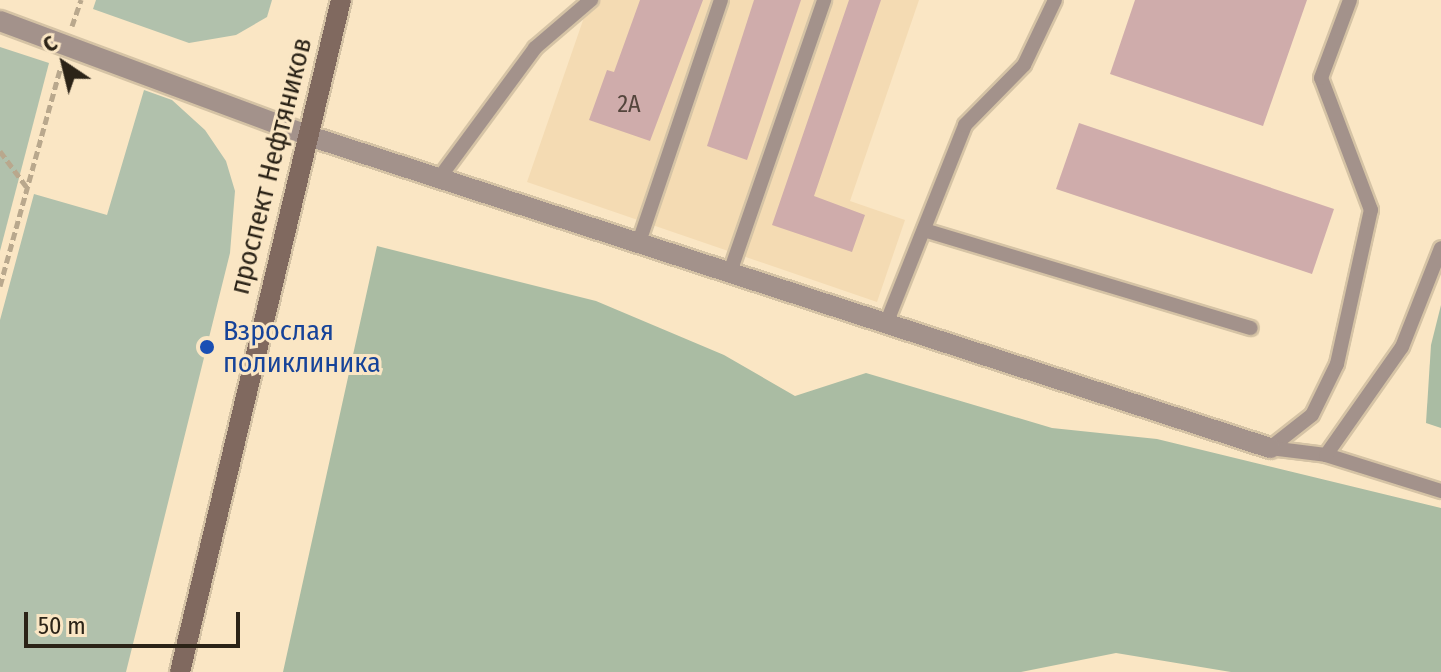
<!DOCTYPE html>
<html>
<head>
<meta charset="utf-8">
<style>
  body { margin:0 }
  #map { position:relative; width:1441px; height:672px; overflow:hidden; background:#fae6c4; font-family:"Fira Sans Condensed",sans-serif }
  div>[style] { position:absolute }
  .built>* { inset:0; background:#f4dbb3 }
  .green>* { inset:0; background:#b1c1ac }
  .forest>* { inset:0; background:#aabca3 }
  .building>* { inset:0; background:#cfacab }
  .path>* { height:5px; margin-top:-2.5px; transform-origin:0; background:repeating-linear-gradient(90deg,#b9a88d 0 8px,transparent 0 12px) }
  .roads { filter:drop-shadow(2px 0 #d5c3a5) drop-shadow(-2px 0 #d5c3a5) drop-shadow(0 2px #d5c3a5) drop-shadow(0 -2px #d5c3a5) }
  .service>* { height:14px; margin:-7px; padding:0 7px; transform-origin:7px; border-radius:7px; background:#a3928b }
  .minor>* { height:20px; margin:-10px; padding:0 10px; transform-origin:10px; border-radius:10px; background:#a3928b }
  .tertiary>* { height:20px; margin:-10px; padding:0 10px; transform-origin:10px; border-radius:10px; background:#a3928b }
  .secondary>* { height:20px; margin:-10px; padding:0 10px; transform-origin:10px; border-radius:10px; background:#80695f }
  .dots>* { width:22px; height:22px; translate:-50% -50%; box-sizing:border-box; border:4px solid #fae6c4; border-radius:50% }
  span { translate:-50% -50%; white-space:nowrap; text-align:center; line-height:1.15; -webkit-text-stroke:6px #fae6c4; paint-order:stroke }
  .number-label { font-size:24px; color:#54453c }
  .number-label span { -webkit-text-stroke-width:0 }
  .street-label { font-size:28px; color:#2b2317 }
  .transit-label { font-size:28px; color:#164399 }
  .left { translate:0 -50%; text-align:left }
  .north { position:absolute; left:24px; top:24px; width:80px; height:80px; -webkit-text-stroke:6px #fae6c4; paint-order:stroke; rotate:325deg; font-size:22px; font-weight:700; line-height:32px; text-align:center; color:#2b2317 }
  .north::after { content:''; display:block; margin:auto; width:28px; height:36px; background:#2b2317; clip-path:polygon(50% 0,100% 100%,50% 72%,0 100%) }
  .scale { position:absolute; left:24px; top:612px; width:216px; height:36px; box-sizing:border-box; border:4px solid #2b2317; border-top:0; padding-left:10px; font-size:24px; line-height:28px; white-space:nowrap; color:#2b2317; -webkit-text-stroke:6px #fae6c4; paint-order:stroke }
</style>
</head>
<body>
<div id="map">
  <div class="built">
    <div style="clip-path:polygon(590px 0,919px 0,850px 201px,905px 220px,877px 302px,527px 182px)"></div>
  </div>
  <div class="green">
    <div style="clip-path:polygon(96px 0,272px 0,267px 17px,236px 35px,189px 43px,93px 9px)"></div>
    <div style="clip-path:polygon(0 47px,49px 63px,0 251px)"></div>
    <div style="clip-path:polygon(144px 90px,172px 100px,205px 130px,226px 161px,235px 191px,230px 253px,126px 672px,0 672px,0 320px,34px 194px,107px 215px)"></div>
  </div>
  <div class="forest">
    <div style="clip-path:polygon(377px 246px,596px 301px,724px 355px,795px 396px,866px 373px,1052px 428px,1157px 439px,1441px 508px,1441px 672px,1231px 672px,1116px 653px,1021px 672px,283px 672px)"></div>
    <div style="clip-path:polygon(1441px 305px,1441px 428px,1426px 423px,1431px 345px)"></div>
  </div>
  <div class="building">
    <div style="clip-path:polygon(640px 0,703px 0,650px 141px,589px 120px,607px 70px,614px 72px)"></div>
    <div style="clip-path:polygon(754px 0,801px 0,747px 160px,707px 146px)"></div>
    <div style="clip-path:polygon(849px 0,881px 0,814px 196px,865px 215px,852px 252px,772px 225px)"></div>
    <div style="clip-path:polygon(1135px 0,1307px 0,1263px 126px,1110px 74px)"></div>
    <div style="clip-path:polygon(1079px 123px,1334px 209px,1312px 274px,1056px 189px)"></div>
  </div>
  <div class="path">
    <div style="left:72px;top:26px;width:28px;rotate:-71deg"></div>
    <div style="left:0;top:151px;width:47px;rotate:53.6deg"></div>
    <div style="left:0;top:286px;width:228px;rotate:-74.5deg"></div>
  </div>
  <div class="roads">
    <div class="service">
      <div style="left:440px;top:177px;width:160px;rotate:-53.6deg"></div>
      <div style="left:535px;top:48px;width:74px;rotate:-40.6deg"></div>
      <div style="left:924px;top:230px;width:341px;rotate:16.7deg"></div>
      <div style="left:638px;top:245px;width:259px;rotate:-71.3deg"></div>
      <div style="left:729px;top:275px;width:291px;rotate:-70.9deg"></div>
      <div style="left:886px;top:324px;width:214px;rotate:-68.3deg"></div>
      <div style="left:965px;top:125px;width:84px;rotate:-45.5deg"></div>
      <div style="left:1024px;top:65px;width:72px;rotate:-64.5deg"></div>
      <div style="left:1270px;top:448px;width:53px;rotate:-38.2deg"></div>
      <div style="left:1312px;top:415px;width:57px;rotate:-63.9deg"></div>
      <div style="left:1337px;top:364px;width:158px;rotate:-77.6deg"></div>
      <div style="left:1371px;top:210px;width:141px;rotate:-110.7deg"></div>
      <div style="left:1321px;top:78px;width:83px;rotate:-69.6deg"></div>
      <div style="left:1270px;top:448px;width:56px;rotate:7.1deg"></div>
      <div style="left:1326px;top:455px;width:121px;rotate:17.4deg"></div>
      <div style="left:1326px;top:455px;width:132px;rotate:-54.9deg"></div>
      <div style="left:1402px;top:347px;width:106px;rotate:-68.5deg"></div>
    </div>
    <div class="minor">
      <div style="left:306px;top:135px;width:1014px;rotate:17.99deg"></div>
    </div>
    <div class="tertiary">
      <div style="left:0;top:21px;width:327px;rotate:20.4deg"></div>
    </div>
    <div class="secondary">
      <div style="left:180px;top:672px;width:691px;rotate:-76.53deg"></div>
    </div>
  </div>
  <div class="dots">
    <div style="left:207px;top:347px;background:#1a4fb4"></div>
  </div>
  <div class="number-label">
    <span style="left:629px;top:105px">2А</span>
  </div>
  <div class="street-label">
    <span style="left:271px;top:166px;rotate:-76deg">проспект Нефтяников</span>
  </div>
  <div class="transit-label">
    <span class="left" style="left:223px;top:347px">Взрослая<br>поликлиника</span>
  </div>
  <div class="north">С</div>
  <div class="scale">50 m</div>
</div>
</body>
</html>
